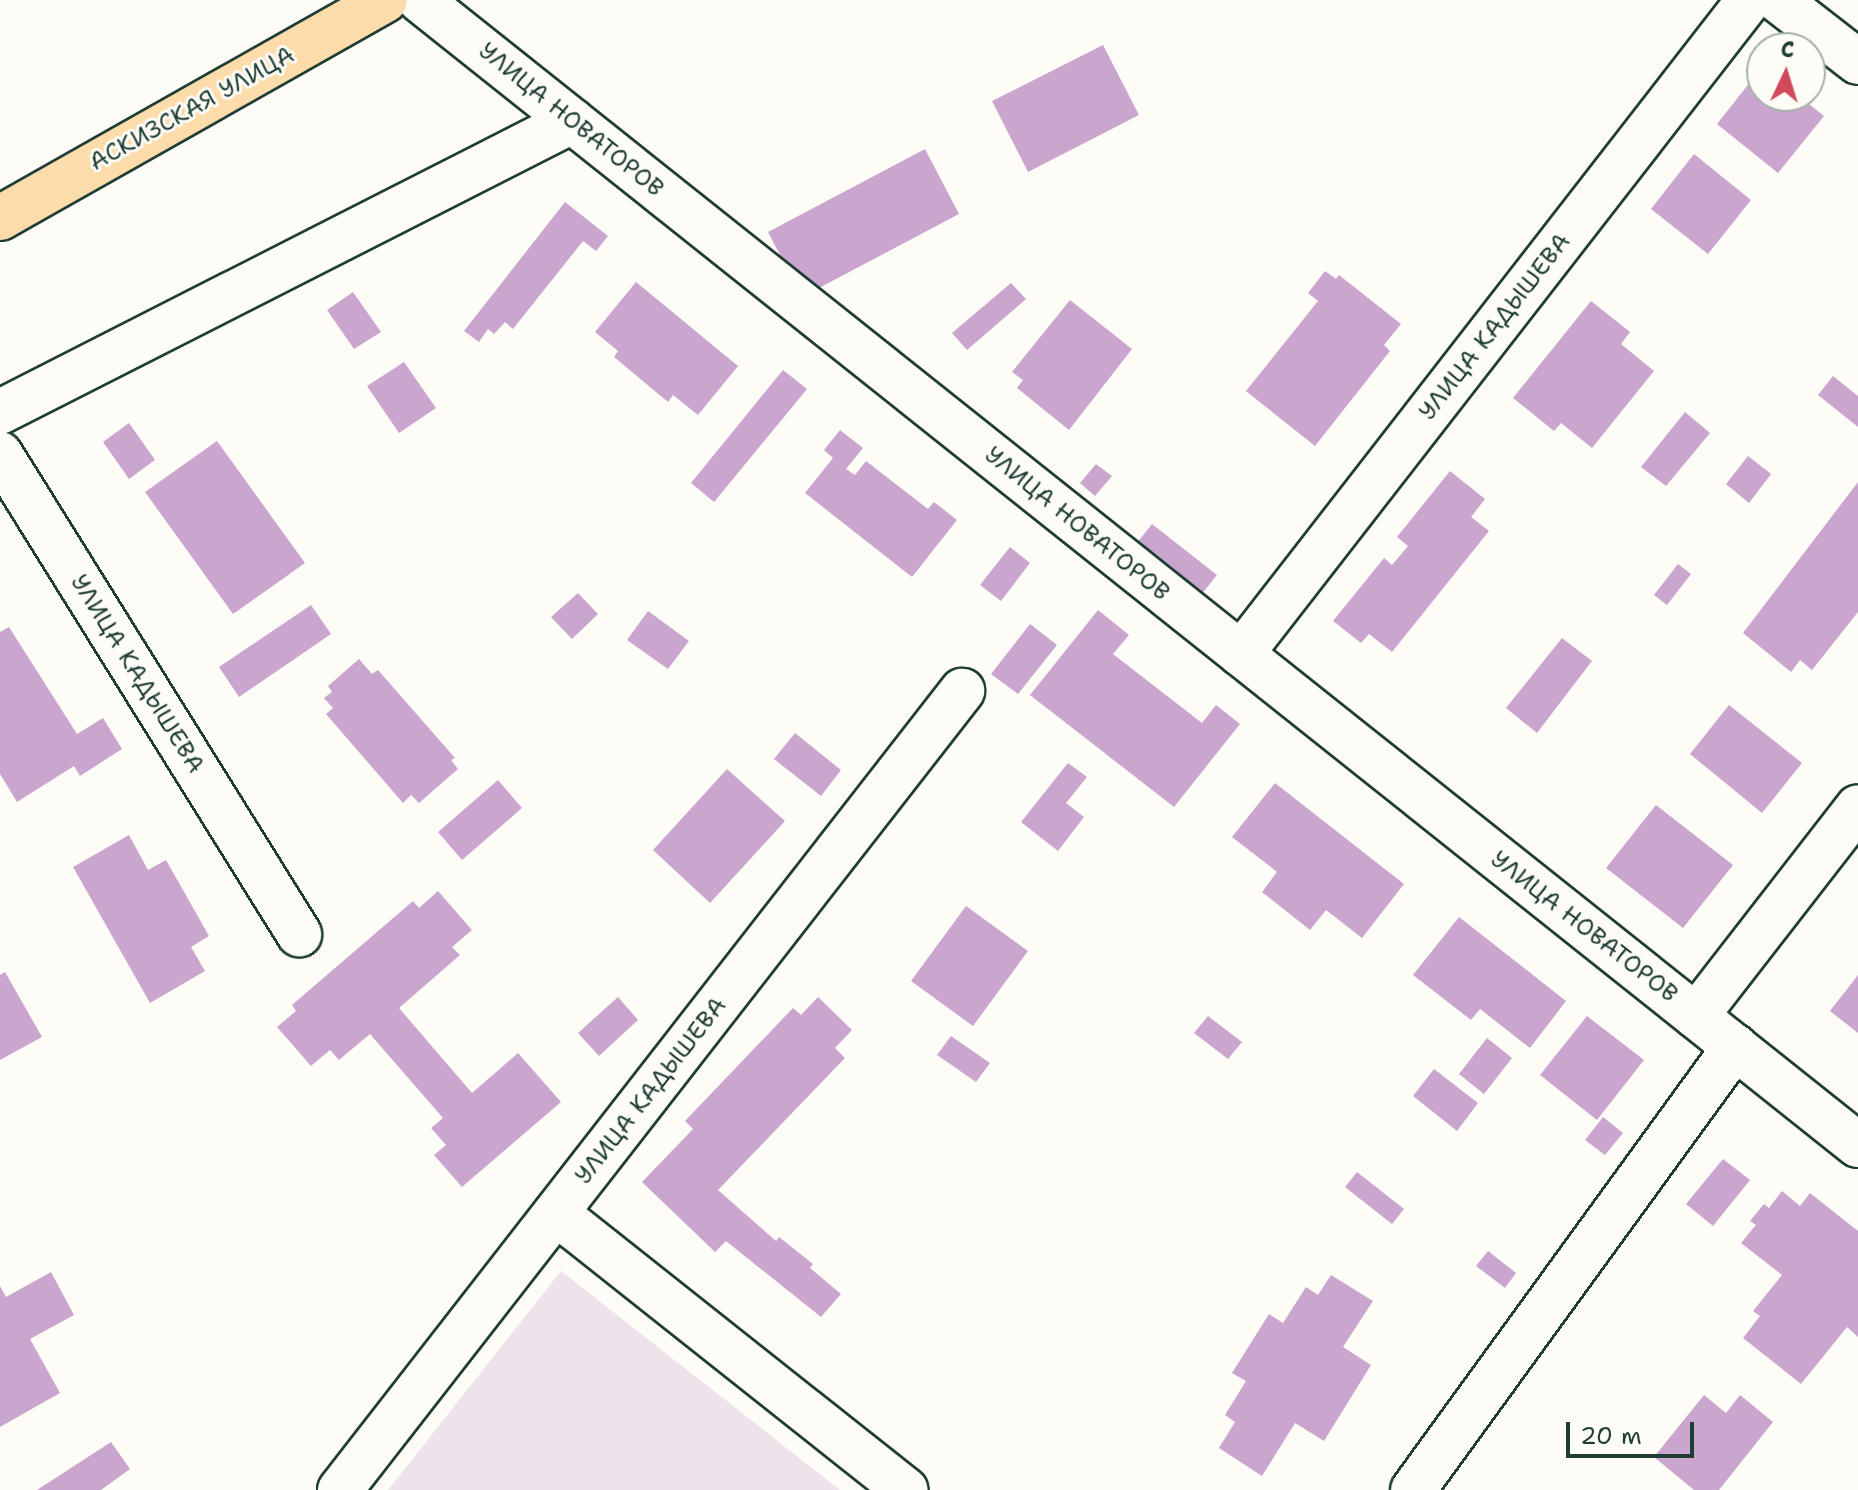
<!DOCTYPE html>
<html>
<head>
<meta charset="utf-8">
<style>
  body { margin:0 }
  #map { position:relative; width:1858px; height:1490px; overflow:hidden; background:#fdfcf7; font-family:"Shantell Sans",sans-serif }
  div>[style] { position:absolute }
  .built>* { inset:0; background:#eee2eb }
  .building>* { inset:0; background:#caa6ce }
  .roads { filter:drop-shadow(2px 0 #1f3d34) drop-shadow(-2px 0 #1f3d34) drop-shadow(0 2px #1f3d34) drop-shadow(0 -2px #1f3d34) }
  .minor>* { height:44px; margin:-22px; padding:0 22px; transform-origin:22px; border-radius:22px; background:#fdfcf7 }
  .major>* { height:44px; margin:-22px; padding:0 22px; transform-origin:22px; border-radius:22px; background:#fddcac }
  span { translate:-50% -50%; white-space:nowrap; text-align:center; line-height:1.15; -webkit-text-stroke:6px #fdfcf7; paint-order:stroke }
  .street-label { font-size:24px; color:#1f3d34 }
  .north { position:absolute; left:1746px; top:32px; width:80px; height:80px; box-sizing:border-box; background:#fdfcf7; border:2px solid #a4b0a9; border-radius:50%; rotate:4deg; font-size:22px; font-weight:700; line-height:32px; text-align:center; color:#1f3d34 }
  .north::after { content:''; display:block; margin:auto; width:28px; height:36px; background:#d1495b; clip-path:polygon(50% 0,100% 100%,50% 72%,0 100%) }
  .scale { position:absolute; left:1566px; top:1422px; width:128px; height:36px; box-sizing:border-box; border:4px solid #1f3d34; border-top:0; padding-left:10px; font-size:24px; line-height:28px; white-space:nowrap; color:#1f3d34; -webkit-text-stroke:6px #fdfcf7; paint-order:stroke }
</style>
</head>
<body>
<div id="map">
  <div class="built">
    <div style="clip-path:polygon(561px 1271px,840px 1490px,388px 1490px)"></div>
  </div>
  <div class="building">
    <div style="clip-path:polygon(1103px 45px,1139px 115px,1028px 172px,992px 101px)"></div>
    <div style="clip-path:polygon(1762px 67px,1762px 96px,1799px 96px,1824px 116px,1778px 173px,1717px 124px)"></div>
    <div style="clip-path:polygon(925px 149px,959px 214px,802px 297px,768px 232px)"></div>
    <div style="clip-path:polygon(1694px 154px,1751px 200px,1708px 254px,1651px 209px)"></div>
    <div style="clip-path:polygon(565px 202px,608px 236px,596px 251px,583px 241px,513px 329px,505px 322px,494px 334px,488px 329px,479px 342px,464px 331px)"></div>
    <div style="clip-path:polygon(1325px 271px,1336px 279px,1339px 275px,1401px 324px,1384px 345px,1390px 351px,1315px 446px,1246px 391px,1318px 301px,1308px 293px)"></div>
    <div style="clip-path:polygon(636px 282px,738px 366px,698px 415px,673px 395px,668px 402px,614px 357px,618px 351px,595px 332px)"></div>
    <div style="clip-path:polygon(1011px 283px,1026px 299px,967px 350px,952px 333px)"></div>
    <div style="clip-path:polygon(353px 292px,381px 332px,354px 349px,327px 310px)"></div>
    <div style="clip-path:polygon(1070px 300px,1132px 349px,1069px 430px,1017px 388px,1023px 380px,1012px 372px)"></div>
    <div style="clip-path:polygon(1591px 301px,1630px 332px,1621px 344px,1654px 371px,1592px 448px,1561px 423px,1554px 431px,1513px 398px)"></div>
    <div style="clip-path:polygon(404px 362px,436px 408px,399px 433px,367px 386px)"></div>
    <div style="clip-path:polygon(783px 370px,807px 389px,714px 502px,691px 483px)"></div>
    <div style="clip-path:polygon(1833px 376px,1858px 396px,1858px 427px,1818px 395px)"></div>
    <div style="clip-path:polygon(1685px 412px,1710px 433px,1666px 486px,1641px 467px)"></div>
    <div style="clip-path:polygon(129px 423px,155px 460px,129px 479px,103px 442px)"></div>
    <div style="clip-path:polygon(840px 430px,863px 448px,846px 469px,855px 475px,866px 461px,928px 509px,934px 502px,957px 520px,912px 577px,805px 493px,833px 458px,824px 450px)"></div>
    <div style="clip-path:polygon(217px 441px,305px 563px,233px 614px,145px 492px)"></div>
    <div style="clip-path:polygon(1748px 456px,1771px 474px,1749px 503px,1726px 484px)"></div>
    <div style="clip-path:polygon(1096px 464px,1112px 476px,1095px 496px,1080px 483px)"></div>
    <div style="clip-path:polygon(1450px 471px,1485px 499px,1471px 517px,1489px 531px,1392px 652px,1369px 634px,1361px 643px,1333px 621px,1384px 558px,1392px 565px,1408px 546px,1397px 537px)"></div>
    <div style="clip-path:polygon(1858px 482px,1858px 612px,1812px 670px,1800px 660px,1791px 672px,1743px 633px)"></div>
    <div style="clip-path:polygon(1152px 524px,1217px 575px,1201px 595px,1136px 544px)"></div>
    <div style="clip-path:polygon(1010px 547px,1030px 563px,1001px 601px,980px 585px)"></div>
    <div style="clip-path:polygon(1678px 564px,1691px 574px,1667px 605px,1654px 595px)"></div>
    <div style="clip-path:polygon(578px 593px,598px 614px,572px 639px,551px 617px)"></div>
    <div style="clip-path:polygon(311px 605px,331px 634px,239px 697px,219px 667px)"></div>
    <div style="clip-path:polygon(1098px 610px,1129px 635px,1113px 654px,1202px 723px,1216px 705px,1240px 724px,1174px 807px,1030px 695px)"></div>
    <div style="clip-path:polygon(648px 611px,689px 641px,668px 669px,627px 640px)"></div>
    <div style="clip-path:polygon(1030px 624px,1057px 645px,1018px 694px,991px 674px)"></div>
    <div style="clip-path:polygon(9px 627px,77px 734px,103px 718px,122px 749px,80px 776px,74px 766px,17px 802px,0 774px,0 632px)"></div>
    <div style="clip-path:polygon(1562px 638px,1592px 661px,1537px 733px,1506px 708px)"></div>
    <div style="clip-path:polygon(359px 659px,372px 674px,378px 670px,455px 758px,451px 760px,458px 769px,419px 803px,411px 795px,403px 803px,326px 714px,333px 708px,324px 698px,332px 692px,328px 686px)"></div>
    <div style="clip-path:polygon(1729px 705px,1802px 763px,1762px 813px,1690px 754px)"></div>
    <div style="clip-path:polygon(795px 733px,841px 770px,821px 796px,774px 759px)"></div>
    <div style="clip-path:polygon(1068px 763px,1087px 777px,1066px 803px,1084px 817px,1058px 851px,1021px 822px)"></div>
    <div style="clip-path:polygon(727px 769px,785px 821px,710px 903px,653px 850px)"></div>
    <div style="clip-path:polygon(498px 780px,522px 808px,462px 860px,438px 832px)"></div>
    <div style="clip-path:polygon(1275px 783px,1404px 884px,1362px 938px,1326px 910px,1310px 930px,1262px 892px,1277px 872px,1232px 837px)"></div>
    <div style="clip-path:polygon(1656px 805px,1733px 865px,1683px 928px,1606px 868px)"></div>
    <div style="clip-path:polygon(129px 835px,148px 870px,166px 860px,209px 936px,191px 947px,205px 971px,150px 1003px,73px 867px)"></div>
    <div style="clip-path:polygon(438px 891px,472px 930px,452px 947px,460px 955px,399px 1008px,472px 1093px,518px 1053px,561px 1102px,462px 1187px,434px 1155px,446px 1145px,431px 1128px,443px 1118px,370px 1034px,339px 1060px,330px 1050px,311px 1066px,277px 1027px,296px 1011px,292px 1005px,413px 901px,419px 908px)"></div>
    <div style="clip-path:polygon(966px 906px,1028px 951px,973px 1026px,911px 981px)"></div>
    <div style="clip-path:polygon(1459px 917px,1566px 1001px,1530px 1048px,1480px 1009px,1471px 1020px,1413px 975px)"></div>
    <div style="clip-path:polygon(5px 972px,42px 1037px,0 1060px,0 975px)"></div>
    <div style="clip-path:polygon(1858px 975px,1858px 1033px,1830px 1011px)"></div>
    <div style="clip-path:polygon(618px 997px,638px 1020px,599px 1056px,578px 1033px)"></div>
    <div style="clip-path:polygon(818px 997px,852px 1030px,835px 1048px,845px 1058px,718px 1190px,776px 1241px,779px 1237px,813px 1264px,810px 1268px,841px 1294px,821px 1317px,726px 1241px,715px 1252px,642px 1182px,693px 1129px,685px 1121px,793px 1008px,801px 1015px)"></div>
    <div style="clip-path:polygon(1208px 1016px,1242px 1042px,1228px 1059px,1194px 1033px)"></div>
    <div style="clip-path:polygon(1587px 1016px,1644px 1060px,1597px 1120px,1540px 1075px)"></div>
    <div style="clip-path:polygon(951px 1036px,990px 1063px,976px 1082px,937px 1055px)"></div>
    <div style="clip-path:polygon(1487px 1038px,1512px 1058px,1484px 1094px,1459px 1074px)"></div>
    <div style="clip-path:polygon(1434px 1069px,1478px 1103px,1457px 1131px,1413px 1096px)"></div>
    <div style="clip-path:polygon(1603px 1117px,1623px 1133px,1605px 1155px,1585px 1140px)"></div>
    <div style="clip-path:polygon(1723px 1159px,1750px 1180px,1713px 1226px,1686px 1204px)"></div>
    <div style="clip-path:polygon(1357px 1172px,1404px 1209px,1392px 1224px,1345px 1187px)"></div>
    <div style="clip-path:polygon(1782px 1191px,1800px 1206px,1810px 1193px,1858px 1231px,1858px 1337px,1847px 1327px,1801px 1384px,1743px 1338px,1760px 1316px,1753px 1311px,1782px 1275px,1741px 1243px,1756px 1225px,1750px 1221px,1764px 1204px,1769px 1208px)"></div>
    <div style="clip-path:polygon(1488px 1251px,1516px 1273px,1505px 1288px,1476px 1266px)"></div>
    <div style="clip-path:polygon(51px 1272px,74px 1315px,30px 1339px,60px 1393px,0 1427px,0 1286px,6px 1297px)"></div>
    <div style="clip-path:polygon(1331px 1275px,1373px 1301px,1343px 1347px,1371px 1365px,1324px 1441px,1295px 1423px,1262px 1476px,1219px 1448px,1235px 1422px,1225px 1415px,1246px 1381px,1232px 1373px,1269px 1314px,1283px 1323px,1306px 1287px,1318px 1295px)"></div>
    <div style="clip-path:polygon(1704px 1395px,1726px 1413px,1740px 1395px,1773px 1422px,1719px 1490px,1694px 1490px,1654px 1457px)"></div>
    <div style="clip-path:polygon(111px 1442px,130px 1469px,101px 1490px,37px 1490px)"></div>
  </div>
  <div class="roads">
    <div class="minor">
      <div style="left:420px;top:0;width:1838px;rotate:38.53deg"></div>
      <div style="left:1778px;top:0;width:101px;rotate:37.8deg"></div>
      <div style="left:0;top:412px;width:642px;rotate:-26.96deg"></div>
      <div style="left:0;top:454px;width:566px;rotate:58.08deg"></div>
      <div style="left:1241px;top:654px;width:828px;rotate:-52.16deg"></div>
      <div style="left:1696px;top:1016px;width:264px;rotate:-52.2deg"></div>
      <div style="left:556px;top:1213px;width:446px;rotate:38.4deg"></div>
      <div style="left:340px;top:1490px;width:1013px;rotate:-52.1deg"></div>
      <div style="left:1413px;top:1490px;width:548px;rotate:-53.99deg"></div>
    </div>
    <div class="major">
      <div style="left:0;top:218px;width:442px;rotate:-29.5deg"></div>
    </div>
  </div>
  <div class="street-label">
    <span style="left:192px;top:109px;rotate:-29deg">АСКИЗСКАЯ УЛИЦА</span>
    <span style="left:571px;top:120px;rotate:39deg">УЛИЦА НОВАТОРОВ</span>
    <span style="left:1495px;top:327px;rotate:-52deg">УЛИЦА КАДЫШЕВА</span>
    <span style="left:1077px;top:524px;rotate:39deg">УЛИЦА НОВАТОРОВ</span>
    <span style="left:137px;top:674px;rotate:58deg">УЛИЦА КАДЫШЕВА</span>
    <span style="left:1584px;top:927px;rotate:38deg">УЛИЦА НОВАТОРОВ</span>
    <span style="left:651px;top:1091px;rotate:-52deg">УЛИЦА КАДЫШЕВА</span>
  </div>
  <div class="north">С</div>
  <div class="scale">20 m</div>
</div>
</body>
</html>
